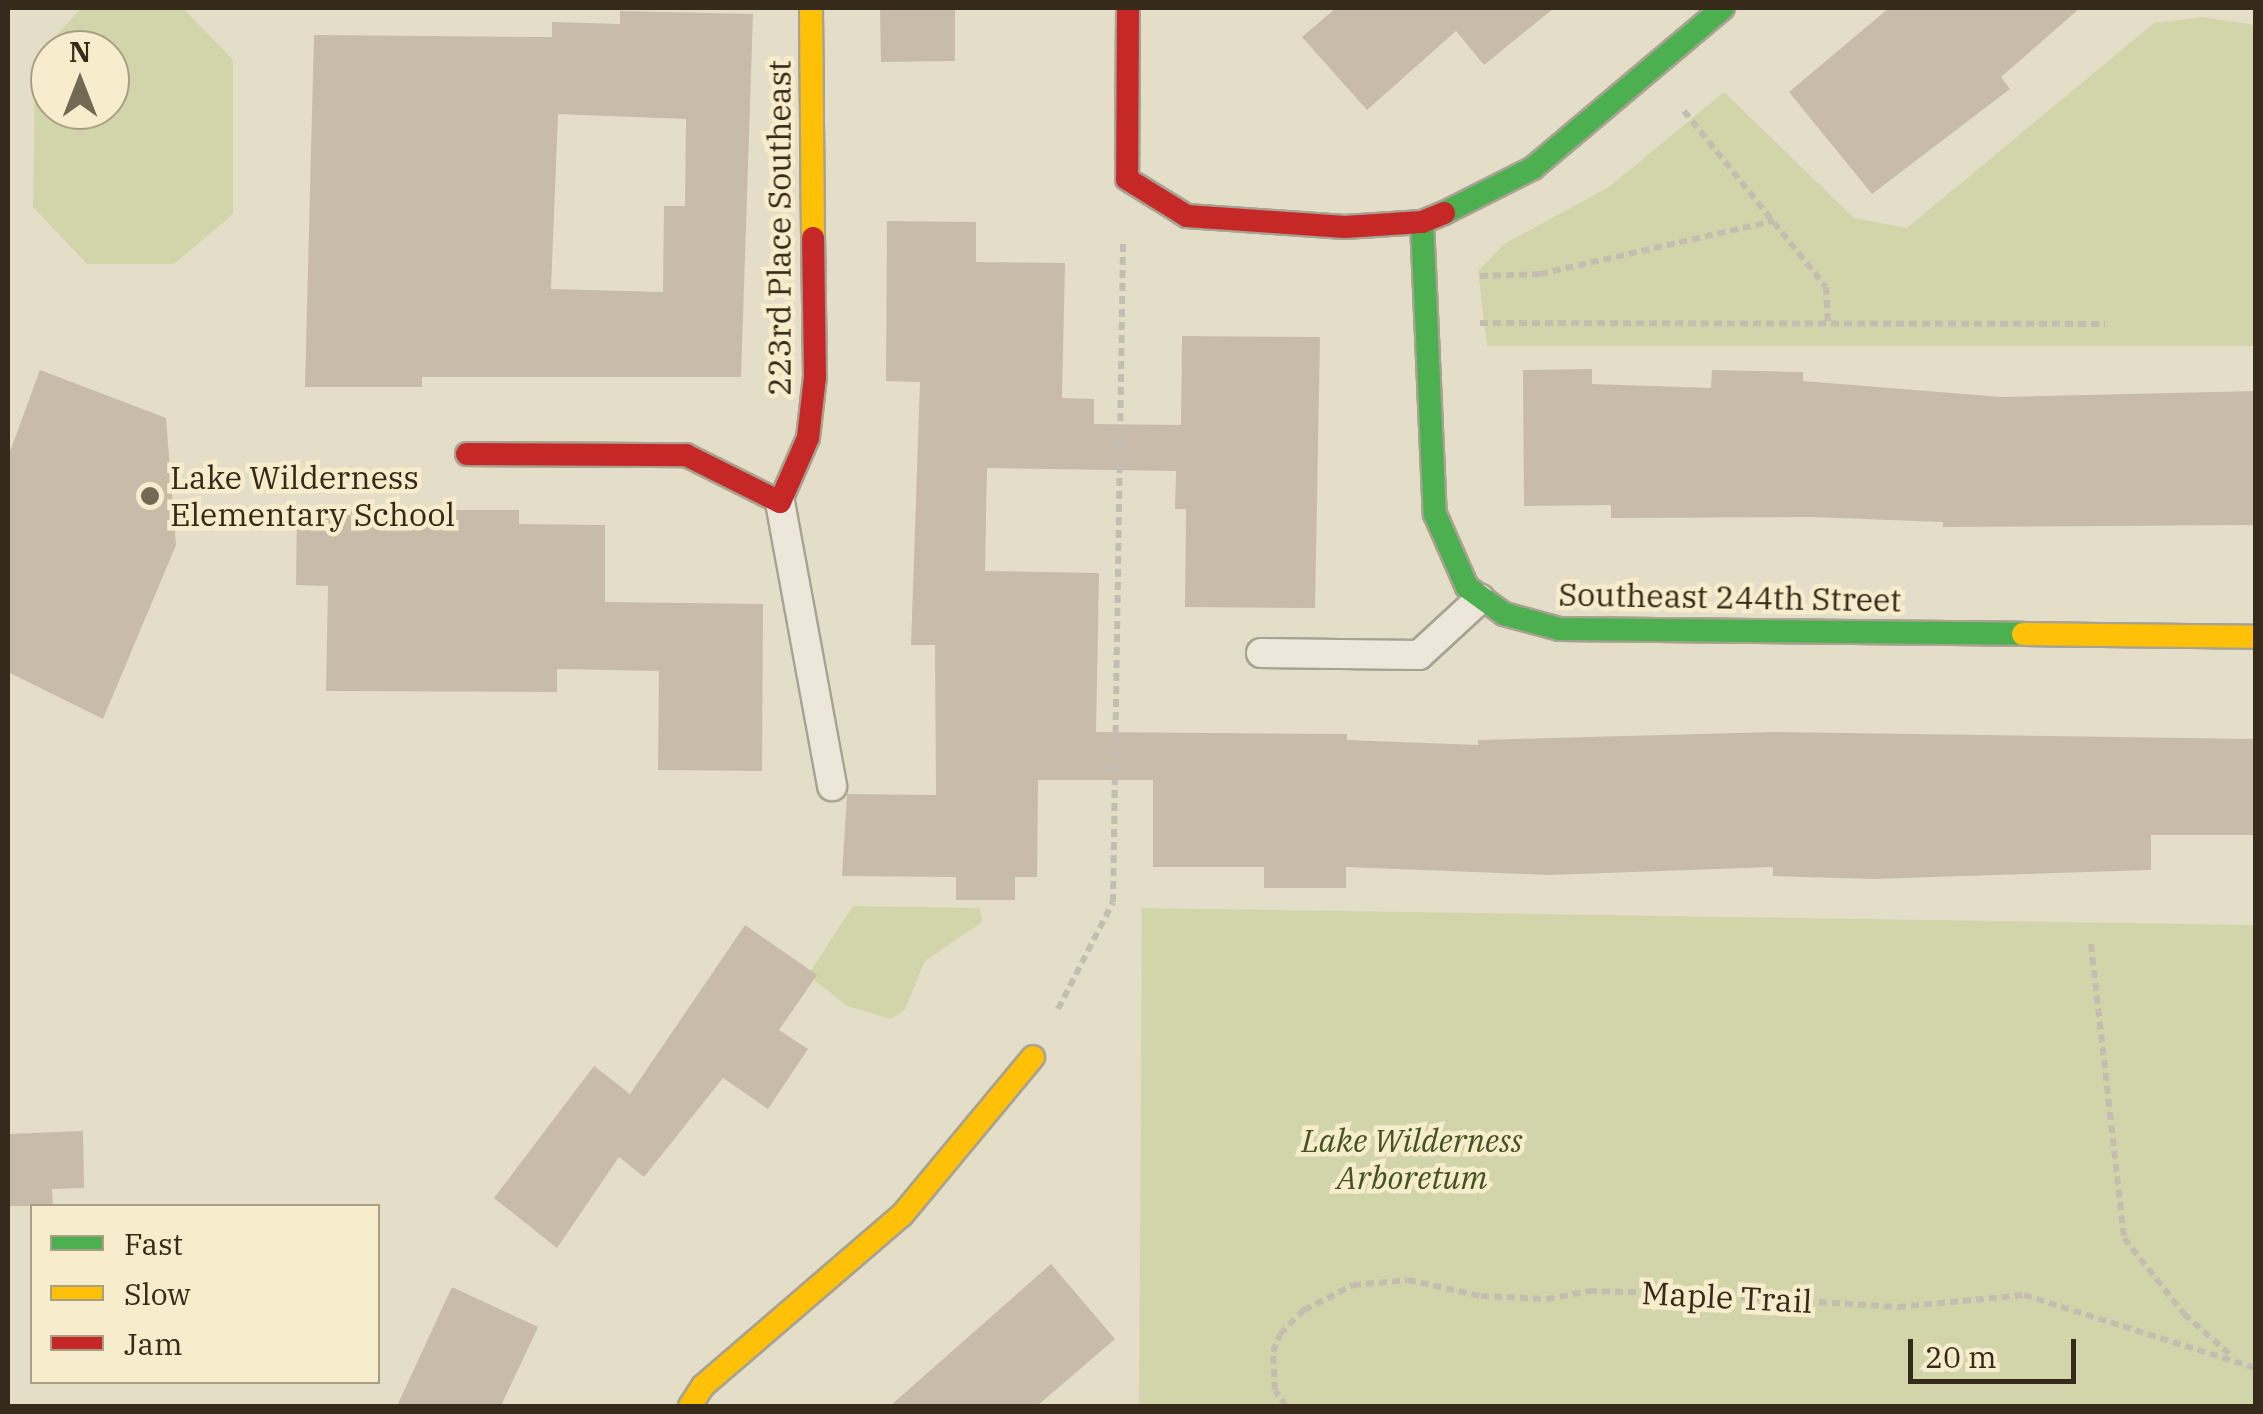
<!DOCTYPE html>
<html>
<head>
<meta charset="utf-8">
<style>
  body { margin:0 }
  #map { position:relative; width:2263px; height:1414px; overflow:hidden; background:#e4dec8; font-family:"IBM Plex Serif",serif }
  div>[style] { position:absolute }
  .green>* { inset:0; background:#d2d5a9 }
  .building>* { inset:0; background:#c8bba9 }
  .path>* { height:6px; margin-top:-3px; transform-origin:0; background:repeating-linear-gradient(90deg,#c4beb1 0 8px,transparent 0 13px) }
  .roads { filter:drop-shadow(2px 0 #a8a292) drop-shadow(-2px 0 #a8a292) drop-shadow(0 2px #a8a292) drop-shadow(0 -2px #a8a292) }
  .lane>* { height:28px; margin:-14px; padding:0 14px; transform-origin:14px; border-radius:14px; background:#ece7da }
  .fast>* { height:22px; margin:-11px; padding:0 11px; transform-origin:11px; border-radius:11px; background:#4caf50 }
  .slow>* { height:22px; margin:-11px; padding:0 11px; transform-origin:11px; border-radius:11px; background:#ffc107 }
  .jam>* { height:22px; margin:-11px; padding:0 11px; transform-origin:11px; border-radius:11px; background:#c62828 }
  .dots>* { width:28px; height:28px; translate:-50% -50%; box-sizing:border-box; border:5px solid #f7edcc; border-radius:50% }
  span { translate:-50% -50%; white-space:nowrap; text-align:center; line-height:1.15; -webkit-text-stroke:9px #f7edcc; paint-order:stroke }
  .street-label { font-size:32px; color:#362a1a }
  .poi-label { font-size:32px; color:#362a1a }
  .left { translate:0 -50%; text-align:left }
  .park-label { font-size:32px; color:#445420; font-style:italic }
  .frame { position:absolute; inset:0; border:10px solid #362a1a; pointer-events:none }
  .legend { position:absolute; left:30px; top:1204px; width:350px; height:180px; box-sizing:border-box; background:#f7edcc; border:2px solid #aa9f85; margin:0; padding:12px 18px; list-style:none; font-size:30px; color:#362a1a }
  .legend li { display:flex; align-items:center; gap:20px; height:50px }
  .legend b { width:50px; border:2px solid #aa9f85 }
  .north { position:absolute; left:30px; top:30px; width:100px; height:100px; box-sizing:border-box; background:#f7edcc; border:2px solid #aa9f85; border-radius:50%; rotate:0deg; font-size:28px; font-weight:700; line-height:40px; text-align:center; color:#362a1a }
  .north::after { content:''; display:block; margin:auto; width:35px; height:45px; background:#736957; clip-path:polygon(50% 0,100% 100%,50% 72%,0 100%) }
  .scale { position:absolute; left:1908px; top:1339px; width:168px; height:45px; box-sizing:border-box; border:5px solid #362a1a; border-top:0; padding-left:12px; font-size:30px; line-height:35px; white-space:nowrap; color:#362a1a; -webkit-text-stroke:8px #f7edcc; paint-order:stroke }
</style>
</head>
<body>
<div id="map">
  <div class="green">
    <div style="clip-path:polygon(evenodd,81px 8px,183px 8px,233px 60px,233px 214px,174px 264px,87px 264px,33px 207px,35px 60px,81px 8px,50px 50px,110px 50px,110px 110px,50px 110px,50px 50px)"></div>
    <div style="clip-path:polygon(2203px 17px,2255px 25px,2255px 346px,1487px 346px,1478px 271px,1504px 244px,1609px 187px,1724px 92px,1854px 218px,1907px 228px,2154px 23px)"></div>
    <div style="clip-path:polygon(853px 906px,980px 908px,982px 922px,925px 961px,905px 1009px,891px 1019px,847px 1006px,808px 975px)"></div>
    <div style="clip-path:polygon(1142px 908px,2255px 925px,2255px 1406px,1139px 1406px)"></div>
  </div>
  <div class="building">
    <div style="clip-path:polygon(880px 8px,955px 8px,955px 61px,881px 62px)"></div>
    <div style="clip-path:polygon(1336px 8px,1554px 8px,1484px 65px,1456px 31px,1367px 110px,1302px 37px)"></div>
    <div style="clip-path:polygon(1889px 8px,2080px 8px,2001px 77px,2010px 89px,1872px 194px,1789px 92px)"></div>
    <div style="clip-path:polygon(evenodd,620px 11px,753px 14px,741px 377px,422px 377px,422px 387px,305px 387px,314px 35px,552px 37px,552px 22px,620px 24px,620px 11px,558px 114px,686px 119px,685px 206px,664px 206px,663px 292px,551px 289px,558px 114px)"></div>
    <div style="clip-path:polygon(887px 221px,976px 222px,976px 262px,1065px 263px,1062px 398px,1094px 399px,1094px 424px,1181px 425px,1182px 336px,1320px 337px,1315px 608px,1185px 607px,1186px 509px,1175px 509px,1176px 471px,987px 468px,985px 571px,1099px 573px,1096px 732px,1347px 734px,1347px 740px,1478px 745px,1478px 740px,1774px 732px,2256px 739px,2256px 835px,2151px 835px,2151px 870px,1874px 879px,1773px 876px,1773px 867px,1549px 875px,1346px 867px,1346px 888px,1264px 888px,1264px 867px,1153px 867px,1153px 780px,1038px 780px,1037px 877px,1015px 877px,1015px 900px,956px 900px,956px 877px,842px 876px,847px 794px,936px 795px,935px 645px,911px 645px,920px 382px,886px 381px)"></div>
    <div style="clip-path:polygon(1592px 369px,1592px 384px,1711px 388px,1712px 370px,1803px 372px,1803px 381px,2001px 397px,2256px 391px,2256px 525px,1943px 527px,1943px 522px,1813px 517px,1611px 518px,1611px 505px,1524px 506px,1523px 370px)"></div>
    <div style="clip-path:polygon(40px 370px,166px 418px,176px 545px,103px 719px,8px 672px,8px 457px)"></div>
    <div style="clip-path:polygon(297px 510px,519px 510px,519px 524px,605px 525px,605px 602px,763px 604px,762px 771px,658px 770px,659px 671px,557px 669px,557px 692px,326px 691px,328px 586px,296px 585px)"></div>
    <div style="clip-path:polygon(745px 925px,817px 975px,779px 1030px,808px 1049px,768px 1109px,723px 1078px,644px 1177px,619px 1157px,557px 1248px,494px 1198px,594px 1066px,630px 1094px)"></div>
    <div style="clip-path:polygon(83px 1131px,84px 1188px,52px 1189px,53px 1206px,8px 1206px,8px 1134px)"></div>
    <div style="clip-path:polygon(1051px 1264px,1115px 1339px,1037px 1406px,890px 1406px)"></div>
    <div style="clip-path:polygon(452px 1287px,538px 1327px,501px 1406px,397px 1406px)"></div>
  </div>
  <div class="path">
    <div style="left:1684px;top:111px;width:226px;rotate:51.1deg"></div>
    <div style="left:1826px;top:287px;width:37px;rotate:87deg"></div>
    <div style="left:1480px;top:276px;width:60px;rotate:-1.9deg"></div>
    <div style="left:1540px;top:274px;width:240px;rotate:-12.8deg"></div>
    <div style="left:1480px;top:323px;width:625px;rotate:0.09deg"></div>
    <div style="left:2091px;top:944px;width:296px;rotate:83.6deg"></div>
    <div style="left:2124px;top:1238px;width:97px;rotate:51.7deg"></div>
    <div style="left:2184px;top:1314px;width:65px;rotate:41.3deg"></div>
    <div style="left:1058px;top:1009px;width:120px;rotate:-62.8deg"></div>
    <div style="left:1113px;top:902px;width:662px;rotate:-89.13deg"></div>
    <div style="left:2256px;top:1055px;width:6px;rotate:90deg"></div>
    <div style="left:1286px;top:1406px;width:19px;rotate:-125deg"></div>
    <div style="left:1275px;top:1390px;width:38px;rotate:-93deg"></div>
    <div style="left:1273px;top:1352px;width:19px;rotate:-69deg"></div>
    <div style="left:1280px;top:1334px;width:34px;rotate:-45deg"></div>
    <div style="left:1304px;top:1310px;width:55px;rotate:-27deg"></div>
    <div style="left:1353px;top:1285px;width:55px;rotate:-5.2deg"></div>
    <div style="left:1408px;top:1280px;width:75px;rotate:12.4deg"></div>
    <div style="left:1481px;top:1296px;width:66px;rotate:2.6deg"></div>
    <div style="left:1547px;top:1299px;width:43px;rotate:-10.8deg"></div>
    <div style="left:1589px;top:1291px;width:87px;rotate:1.3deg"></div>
    <div style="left:1676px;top:1293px;width:222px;rotate:3.6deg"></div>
    <div style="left:1898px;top:1307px;width:127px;rotate:-5.4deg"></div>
    <div style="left:2024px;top:1295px;width:243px;rotate:17.5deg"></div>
  </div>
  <div class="roads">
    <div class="lane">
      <div style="left:780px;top:502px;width:289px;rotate:79.6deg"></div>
      <div style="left:1261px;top:653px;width:158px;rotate:0.7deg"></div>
      <div style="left:1419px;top:655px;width:83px;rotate:-42.6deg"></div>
    </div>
    <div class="fast">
      <div style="left:1444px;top:213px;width:100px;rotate:-26.8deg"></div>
      <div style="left:1533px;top:168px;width:248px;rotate:-40.1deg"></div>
      <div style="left:1422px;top:222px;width:292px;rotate:87.5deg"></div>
      <div style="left:1435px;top:514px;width:80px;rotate:66.3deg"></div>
      <div style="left:1467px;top:587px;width:46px;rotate:36.1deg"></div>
      <div style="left:1504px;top:614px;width:58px;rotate:15deg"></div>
      <div style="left:1560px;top:629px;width:463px;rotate:0.6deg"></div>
    </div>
    <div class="slow">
      <div style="left:811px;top:8px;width:230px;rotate:89.5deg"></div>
      <div style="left:2023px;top:634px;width:233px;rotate:0.7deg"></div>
      <div style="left:690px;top:1406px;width:24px;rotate:-57deg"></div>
      <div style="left:703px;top:1386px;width:262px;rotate:-40.7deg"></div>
      <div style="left:902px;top:1215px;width:205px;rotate:-50.3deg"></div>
    </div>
    <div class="jam">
      <div style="left:1128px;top:8px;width:171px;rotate:90.3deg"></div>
      <div style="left:1127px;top:179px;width:70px;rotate:31.7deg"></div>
      <div style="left:1187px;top:216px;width:158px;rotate:4deg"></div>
      <div style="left:1345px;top:227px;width:77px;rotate:-3.7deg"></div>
      <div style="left:1422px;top:222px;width:24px;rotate:-22deg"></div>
      <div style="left:467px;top:454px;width:219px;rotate:0.3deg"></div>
      <div style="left:686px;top:455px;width:105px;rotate:26.6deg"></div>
      <div style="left:780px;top:502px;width:70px;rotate:-66.4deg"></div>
      <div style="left:808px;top:438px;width:61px;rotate:-83.5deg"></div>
      <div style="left:815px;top:377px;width:139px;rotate:-90.8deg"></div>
    </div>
  </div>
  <div class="dots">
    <div style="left:150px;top:496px;background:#736957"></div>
  </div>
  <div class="street-label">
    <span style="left:779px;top:228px;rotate:-90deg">223rd Place Southeast</span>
    <span style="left:1730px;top:597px;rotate:1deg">Southeast 244th Street</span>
    <span style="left:1727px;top:1297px;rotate:3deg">Maple Trail</span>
  </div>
  <div class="poi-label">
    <span class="left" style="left:170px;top:496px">Lake Wilderness<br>Elementary School</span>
  </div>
  <div class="park-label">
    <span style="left:1412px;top:1159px">Lake Wilderness<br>Arboretum</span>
  </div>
  <div class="frame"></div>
  <ul class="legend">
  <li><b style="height:12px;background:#4caf50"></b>Fast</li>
  <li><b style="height:12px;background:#ffc107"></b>Slow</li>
  <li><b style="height:12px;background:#c62828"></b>Jam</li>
  </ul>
  <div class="north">N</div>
  <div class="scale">20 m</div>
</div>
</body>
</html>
